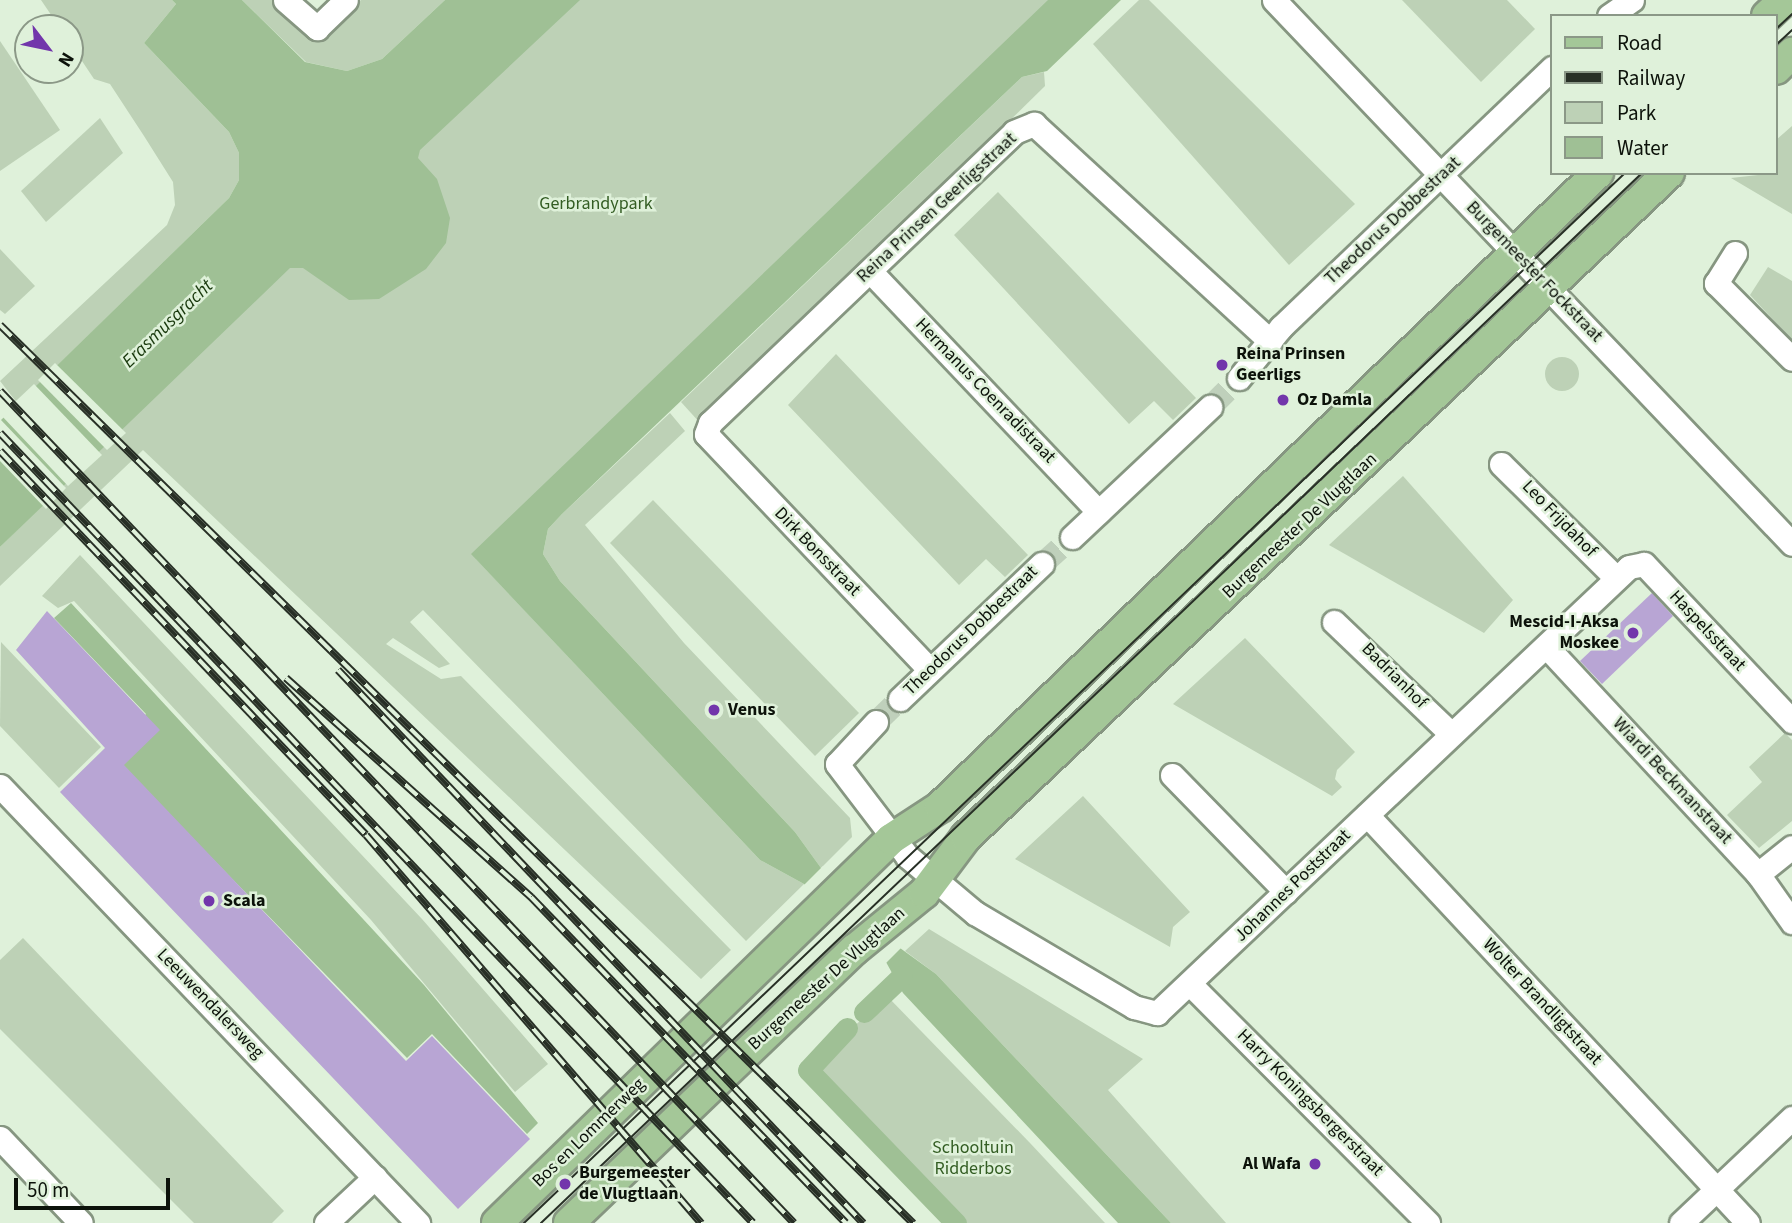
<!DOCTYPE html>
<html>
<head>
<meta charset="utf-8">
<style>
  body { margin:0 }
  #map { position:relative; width:1792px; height:1223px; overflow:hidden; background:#dff1da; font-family:"Source Sans 3",sans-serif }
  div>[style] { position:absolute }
  .green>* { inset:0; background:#bdd1b6 }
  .round { border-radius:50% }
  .water>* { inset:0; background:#9fc095 }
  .pier>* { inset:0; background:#dff1da }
  .canal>* { height:21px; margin:-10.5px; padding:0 10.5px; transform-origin:10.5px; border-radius:10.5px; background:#9fc095 }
  .building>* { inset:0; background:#b8a5d4 }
  .minor-tunnel>* { height:23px; margin-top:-11.5px; transform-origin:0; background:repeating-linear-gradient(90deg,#bfd0bb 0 23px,transparent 0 34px) }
  .roads { filter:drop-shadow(2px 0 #869681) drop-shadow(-2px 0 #869681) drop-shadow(0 2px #869681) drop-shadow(0 -2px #869681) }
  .minor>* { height:23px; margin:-11.5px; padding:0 11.5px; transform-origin:11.5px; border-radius:11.5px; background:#fff }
  .major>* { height:30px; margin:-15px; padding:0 15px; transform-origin:15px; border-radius:15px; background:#a4c798 }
  .tram>* { height:2px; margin:-1px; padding:0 1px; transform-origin:1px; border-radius:1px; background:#283026 }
  .rail>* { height:8px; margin-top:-4px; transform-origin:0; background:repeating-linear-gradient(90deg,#dff1da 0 16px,#283026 0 32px); box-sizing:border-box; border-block:2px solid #283026 }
  .dots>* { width:19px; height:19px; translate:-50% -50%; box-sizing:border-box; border:4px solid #dff1da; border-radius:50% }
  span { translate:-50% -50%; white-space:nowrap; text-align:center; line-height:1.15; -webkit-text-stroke:5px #dff1da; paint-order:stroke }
  .park-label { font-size:18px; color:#335d23 }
  .street-label { font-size:18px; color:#0c120a }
  .poi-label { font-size:18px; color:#0c120a; font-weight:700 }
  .left { translate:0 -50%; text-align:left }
  .right { translate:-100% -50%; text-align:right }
  .water-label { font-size:19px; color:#18380c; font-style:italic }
  .legend { position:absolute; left:1550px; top:14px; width:228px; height:161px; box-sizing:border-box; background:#dff1da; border:2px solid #8b9887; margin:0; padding:9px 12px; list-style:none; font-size:21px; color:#0c120a }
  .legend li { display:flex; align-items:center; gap:14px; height:35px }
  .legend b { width:35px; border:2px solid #8b9887 }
  .north { position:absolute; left:14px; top:14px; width:70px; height:70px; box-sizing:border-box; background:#dff1da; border:2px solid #8b9887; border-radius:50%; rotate:122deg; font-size:19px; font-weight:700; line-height:28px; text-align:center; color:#0c120a }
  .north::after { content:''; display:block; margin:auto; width:24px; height:32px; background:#7236ab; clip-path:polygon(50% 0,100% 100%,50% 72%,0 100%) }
  .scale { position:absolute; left:14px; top:1178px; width:156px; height:32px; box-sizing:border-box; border:4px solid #0c120a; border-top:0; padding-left:9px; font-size:21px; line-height:24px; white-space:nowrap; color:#0c120a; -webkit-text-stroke:5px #dff1da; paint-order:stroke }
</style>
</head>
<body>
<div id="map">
  <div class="green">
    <div style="clip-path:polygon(41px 0,172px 0,176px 4px,144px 43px,229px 132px,239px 153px,239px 180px,229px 198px,18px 404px,0 381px,167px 225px,175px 205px,173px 182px,144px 136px,110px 84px,94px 79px,70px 43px,70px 28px,60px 28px)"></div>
    <div style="clip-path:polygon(242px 0,279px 0,318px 41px,361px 0,445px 0,382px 59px,347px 71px,306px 62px)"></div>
    <div style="clip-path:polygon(555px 0,1062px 0,476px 559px,760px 860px,804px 884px,746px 941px,423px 610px,410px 622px,450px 664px,439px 668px,393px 638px,386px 644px,441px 679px,461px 676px,731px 950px,701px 979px,143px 450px,0 586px,0 547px)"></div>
    <div style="clip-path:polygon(1139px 0,1149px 0,1355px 204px,1289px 265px,1093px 44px)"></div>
    <div style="clip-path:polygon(1402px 0,1507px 0,1535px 29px,1481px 82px)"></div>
    <div style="clip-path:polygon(0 41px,60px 130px,0 171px)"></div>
    <div style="clip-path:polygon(1044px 72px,1045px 86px,701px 424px,681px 402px,1022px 77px)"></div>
    <div style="clip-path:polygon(100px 118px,123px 153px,46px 222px,21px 191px)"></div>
    <div style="clip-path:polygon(1792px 126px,1792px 214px,1731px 178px,1776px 173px,1776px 140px)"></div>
    <div style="clip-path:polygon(998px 192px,1196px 398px,1173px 420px,1154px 401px,1129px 424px,954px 235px)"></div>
    <div style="clip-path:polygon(0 249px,35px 286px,5px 314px,0 310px)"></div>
    <div style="clip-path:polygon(1768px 267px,1792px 281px,1792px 340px,1750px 295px)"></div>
    <div style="clip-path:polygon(836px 354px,1028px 555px,1005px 577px,986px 559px,959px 585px,788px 405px)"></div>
    <div class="round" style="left:1545px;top:357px;width:34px;height:34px"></div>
    <div style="clip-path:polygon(670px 413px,685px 431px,585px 525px,684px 643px,850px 818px,852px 837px,821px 868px,795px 832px,560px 581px,543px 554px,548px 529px,562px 514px)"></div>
    <div style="clip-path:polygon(1403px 476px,1513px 600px,1484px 633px,1329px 545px)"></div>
    <div style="clip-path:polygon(653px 500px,859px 713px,815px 756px,610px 543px)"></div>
    <div style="clip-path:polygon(80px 555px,422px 919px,548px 1064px,515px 1092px,371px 920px,74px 601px,58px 608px,42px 596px)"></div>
    <div style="clip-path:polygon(1245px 638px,1355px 752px,1337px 770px,1335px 779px,1342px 787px,1332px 796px,1173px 704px)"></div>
    <div style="clip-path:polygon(1px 642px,101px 747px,59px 788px,0 726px)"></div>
    <div style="clip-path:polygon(1785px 733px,1792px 740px,1792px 821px,1759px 848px,1727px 815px,1762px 782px,1749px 767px)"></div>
    <div style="clip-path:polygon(1083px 796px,1190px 912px,1173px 927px,1170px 947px,1015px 859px)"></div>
    <div style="clip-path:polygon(929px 929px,1143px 1059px,1108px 1090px,1226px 1223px,1171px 1223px,936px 974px,905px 951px)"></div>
    <div style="clip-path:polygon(23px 938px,284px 1211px,272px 1223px,194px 1223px,0 1029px,0 960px)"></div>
    <div style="clip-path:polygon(887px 996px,1030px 1143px,1105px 1223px,962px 1223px,810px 1067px)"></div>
  </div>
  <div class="water">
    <div style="clip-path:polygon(172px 0,242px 0,305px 62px,347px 71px,382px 59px,445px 0,580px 0,420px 150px,418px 158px,437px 179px,450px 218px,446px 243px,426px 269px,379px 299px,349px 300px,303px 268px,290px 268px,0 547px,0 421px,229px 198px,239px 180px,239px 153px,229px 132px,144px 43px,176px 4px)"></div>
    <div style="clip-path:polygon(1048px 0,1121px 0,1047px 71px,1022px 77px,562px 514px,548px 529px,543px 554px,560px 581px,795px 832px,821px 868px,900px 948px,936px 974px,1171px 1223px,1118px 1223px,903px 993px,886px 962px,804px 884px,760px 860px,471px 554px)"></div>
    <div style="clip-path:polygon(71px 603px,424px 985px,538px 1123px,527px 1134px,432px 1034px,407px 1058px,118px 762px,120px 743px,146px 714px,54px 618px)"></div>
  </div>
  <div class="pier">
    <div style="clip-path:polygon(55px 363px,126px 433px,107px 450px,38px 380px)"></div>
    <div style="clip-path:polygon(34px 384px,102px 455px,68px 486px,1px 415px)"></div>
    <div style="clip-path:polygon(0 419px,66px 488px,46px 509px,0 461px)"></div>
    <div style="clip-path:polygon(823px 866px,903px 946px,884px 965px,802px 887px)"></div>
  </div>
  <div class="canal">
    <div style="left:864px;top:1012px;width:52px;rotate:-43.5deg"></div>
    <div style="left:847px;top:1028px;width:57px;rotate:132.9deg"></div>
    <div style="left:808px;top:1070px;width:213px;rotate:46deg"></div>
  </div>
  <div class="building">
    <div style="clip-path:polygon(1652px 593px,1673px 616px,1602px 684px,1580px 661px)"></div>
    <div style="clip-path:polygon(47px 611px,160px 730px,124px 765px,406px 1061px,432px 1036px,530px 1139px,458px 1209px,60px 792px,105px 748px,16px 650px)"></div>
  </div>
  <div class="minor-tunnel">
    <div style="left:1210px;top:407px;width:41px;rotate:-45deg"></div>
    <div style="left:1042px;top:564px;width:40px;rotate:-42deg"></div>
    <div style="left:876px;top:722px;width:33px;rotate:-44deg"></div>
  </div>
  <div class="roads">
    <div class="minor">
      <div style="left:285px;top:0;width:43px;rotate:41.2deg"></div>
      <div style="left:317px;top:28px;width:40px;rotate:-44deg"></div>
      <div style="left:1274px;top:0;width:751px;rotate:46.4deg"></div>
      <div style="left:1609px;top:16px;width:28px;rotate:-35deg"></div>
      <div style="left:1735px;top:253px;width:36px;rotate:122deg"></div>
      <div style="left:1716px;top:283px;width:107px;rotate:45deg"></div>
      <div style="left:870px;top:271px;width:332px;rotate:46.5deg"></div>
      <div style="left:1239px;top:378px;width:66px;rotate:-50.5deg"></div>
      <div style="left:1281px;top:327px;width:375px;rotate:-43.7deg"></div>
      <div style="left:1501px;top:464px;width:161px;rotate:44.7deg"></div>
      <div style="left:1072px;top:537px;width:190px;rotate:-43.3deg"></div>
      <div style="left:1334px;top:622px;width:162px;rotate:43.7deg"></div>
      <div style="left:1546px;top:646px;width:311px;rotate:47.1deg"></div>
      <div style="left:1758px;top:874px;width:59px;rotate:54.7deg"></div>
      <div style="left:929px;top:669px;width:324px;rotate:-133.5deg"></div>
      <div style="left:706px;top:434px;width:12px;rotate:-70deg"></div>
      <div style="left:710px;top:423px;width:421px;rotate:-43.7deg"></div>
      <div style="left:1014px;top:132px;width:22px;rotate:-22deg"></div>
      <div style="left:1034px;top:124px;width:321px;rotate:42.6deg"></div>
      <div style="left:900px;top:699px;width:196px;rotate:-43.6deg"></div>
      <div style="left:876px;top:722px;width:57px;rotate:132.9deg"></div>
      <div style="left:837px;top:764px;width:116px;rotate:52.7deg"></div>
      <div style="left:907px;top:856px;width:89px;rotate:40deg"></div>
      <div style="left:975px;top:913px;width:185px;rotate:30.6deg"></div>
      <div style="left:1134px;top:1007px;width:24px;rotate:15deg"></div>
      <div style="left:1157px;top:1013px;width:649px;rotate:-43.38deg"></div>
      <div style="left:1629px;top:567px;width:15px;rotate:-11deg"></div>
      <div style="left:1644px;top:564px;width:216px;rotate:46.7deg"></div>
      <div style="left:1172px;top:775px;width:163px;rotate:45.7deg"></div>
      <div style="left:0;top:786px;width:605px;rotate:46.27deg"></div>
      <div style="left:1367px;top:815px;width:558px;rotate:46.96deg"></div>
      <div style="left:1758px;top:874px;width:43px;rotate:-38.5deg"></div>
      <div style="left:1191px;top:985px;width:336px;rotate:45.1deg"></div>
      <div style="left:0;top:1138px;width:117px;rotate:46.4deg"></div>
      <div style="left:326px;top:1223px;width:67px;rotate:-43.2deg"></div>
      <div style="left:1681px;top:1223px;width:153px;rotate:-43.4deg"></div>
    </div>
    <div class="major">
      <div style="left:1767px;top:16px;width:23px;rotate:-43deg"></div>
      <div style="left:1776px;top:69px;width:23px;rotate:-45deg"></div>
      <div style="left:497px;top:1223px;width:550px;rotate:-44.26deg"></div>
      <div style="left:891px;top:839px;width:59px;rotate:-33.1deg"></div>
      <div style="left:940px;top:807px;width:914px;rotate:-43.94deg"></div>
      <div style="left:569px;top:1223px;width:395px;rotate:-43.8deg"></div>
      <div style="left:854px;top:950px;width:90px;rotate:-39.2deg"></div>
      <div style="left:924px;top:893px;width:70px;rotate:-53.1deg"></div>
      <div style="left:966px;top:837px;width:967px;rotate:-43.37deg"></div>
    </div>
  </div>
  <div class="tram">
    <div style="left:1776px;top:29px;width:22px;rotate:-43deg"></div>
    <div style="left:1776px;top:45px;width:22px;rotate:-43deg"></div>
    <div style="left:524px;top:1223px;width:1521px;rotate:-43.64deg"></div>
    <div style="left:541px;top:1223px;width:1521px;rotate:-43.64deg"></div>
  </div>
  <div class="rail">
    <div style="left:0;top:325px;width:1281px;rotate:44.53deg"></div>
    <div style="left:0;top:391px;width:1150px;rotate:46.34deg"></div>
    <div style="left:0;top:433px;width:1091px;rotate:46.37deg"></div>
    <div style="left:0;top:451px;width:530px;rotate:46.37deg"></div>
    <div style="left:366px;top:835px;width:513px;rotate:49.19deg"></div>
    <div style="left:338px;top:670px;width:763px;rotate:46.49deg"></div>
    <div style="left:286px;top:678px;width:329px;rotate:41.8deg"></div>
    <div style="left:531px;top:897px;width:453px;rotate:46deg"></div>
  </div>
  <div class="dots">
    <div style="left:1222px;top:365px;background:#7236ab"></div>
    <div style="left:1283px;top:400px;background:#7236ab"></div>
    <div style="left:1633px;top:633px;background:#7236ab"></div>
    <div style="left:714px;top:710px;background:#7236ab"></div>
    <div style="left:209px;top:901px;background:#7236ab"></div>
    <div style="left:1315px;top:1164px;background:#7236ab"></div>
    <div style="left:565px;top:1184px;background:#7236ab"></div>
  </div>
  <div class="park-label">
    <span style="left:596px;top:204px">Gerbrandypark</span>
    <span style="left:973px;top:1159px">Schooltuin<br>Ridderbos</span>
  </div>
  <div class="street-label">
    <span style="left:937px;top:208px;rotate:-43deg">Reina Prinsen Geerligsstraat</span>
    <span style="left:1393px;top:221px;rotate:-43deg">Theodorus Dobbestraat</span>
    <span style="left:1534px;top:272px;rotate:46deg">Burgemeester Fockstraat</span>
    <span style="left:985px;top:391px;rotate:46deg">Hermanus Coenradistraat</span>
    <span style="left:1559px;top:519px;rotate:46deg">Leo Frijdahof</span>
    <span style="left:1300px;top:526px;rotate:-43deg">Burgemeester De Vlugtlaan</span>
    <span style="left:817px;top:552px;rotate:46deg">Dirk Bonsstraat</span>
    <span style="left:971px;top:631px;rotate:-44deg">Theodorus Dobbestraat</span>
    <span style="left:1707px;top:631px;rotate:47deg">Haspelsstraat</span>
    <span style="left:1394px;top:676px;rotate:45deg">Badrianhof</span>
    <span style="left:1672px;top:781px;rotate:47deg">Wiardi Beckmanstraat</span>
    <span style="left:1293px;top:886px;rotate:-44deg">Johannes Poststraat</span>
    <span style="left:827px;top:979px;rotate:-42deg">Burgemeester De Vlugtlaan</span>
    <span style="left:1542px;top:1002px;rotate:47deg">Wolter Brandligtstraat</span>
    <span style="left:210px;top:1004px;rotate:46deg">Leeuwendalersweg</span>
    <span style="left:1310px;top:1103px;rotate:45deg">Harry Koningsbergerstraat</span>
    <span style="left:589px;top:1133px;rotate:-44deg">Bos en Lommerweg</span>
  </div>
  <div class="poi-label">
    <span class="left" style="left:1236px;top:365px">Reina Prinsen<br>Geerligs</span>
    <span class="left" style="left:1297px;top:400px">Oz Damla</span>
    <span class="right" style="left:1619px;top:633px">Mescid-I-Aksa<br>Moskee</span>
    <span class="left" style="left:728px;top:710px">Venus</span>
    <span class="left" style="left:223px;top:901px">Scala</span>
    <span class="right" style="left:1301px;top:1164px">Al Wafa</span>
    <span class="left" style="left:579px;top:1184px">Burgemeester<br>de Vlugtlaan</span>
  </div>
  <div class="water-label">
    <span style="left:168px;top:324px;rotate:-44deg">Erasmusgracht</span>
  </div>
  <ul class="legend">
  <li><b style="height:9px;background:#a4c798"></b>Road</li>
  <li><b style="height:9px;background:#283026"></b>Railway</li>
  <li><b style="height:19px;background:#bdd1b6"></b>Park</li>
  <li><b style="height:19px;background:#9fc095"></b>Water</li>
  </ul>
  <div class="north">N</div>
  <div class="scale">50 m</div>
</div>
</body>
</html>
